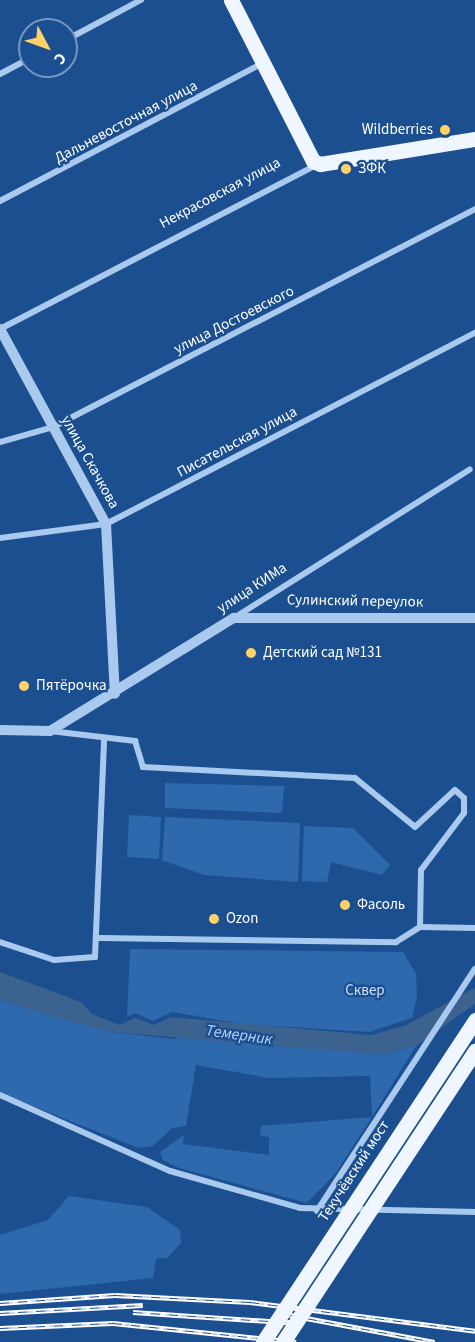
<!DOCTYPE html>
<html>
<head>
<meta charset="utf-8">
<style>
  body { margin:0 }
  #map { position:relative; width:475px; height:1342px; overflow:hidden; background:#1b4f8f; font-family:"Source Sans 3",sans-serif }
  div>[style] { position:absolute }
  .green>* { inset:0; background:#2e69ad }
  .water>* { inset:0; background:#3c6290 }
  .minor>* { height:6px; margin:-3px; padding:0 3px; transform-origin:3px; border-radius:3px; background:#a9c9ee }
  .tertiary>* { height:10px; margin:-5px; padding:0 5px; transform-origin:5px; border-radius:5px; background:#a9c9ee }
  .primary>* { height:15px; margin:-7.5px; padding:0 7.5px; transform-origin:7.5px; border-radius:7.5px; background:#f0f6ff }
  .rail>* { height:5px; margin-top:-2.5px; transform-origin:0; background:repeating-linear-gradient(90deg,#1b4f8f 0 9px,#fff 0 18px); box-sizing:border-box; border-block:2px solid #fff }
  .primary-bridge>* { height:15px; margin:-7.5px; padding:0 7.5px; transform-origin:7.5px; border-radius:7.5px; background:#f0f6ff }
  .dots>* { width:16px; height:16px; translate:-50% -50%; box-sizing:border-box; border:3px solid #1b4f8f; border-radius:50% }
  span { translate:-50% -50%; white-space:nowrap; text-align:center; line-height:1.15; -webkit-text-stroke:4.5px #1b4f8f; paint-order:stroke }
  .street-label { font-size:15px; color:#fff }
  .poi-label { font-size:15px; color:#fff }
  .right { translate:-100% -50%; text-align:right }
  .left { translate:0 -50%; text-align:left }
  .park-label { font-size:15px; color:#cfe3fa }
  .water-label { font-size:16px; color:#b5d3f5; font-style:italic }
  .north { position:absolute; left:18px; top:18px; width:60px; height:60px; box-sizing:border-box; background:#1b4f8f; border:2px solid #7695bc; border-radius:50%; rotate:131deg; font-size:16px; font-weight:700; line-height:24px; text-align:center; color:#fff }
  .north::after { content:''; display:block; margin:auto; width:21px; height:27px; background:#ffd166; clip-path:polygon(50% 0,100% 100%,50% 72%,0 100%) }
</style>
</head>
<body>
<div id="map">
  <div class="green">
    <div style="clip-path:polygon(165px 783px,284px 786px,282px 813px,165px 808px)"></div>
    <div style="clip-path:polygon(129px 815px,161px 817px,159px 859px,127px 857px)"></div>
    <div style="clip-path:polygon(165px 817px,300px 823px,298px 882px,204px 875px,162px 860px)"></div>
    <div style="clip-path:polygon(304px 826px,353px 828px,390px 865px,382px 875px,331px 862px,327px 882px,302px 881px)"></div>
    <div style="clip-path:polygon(130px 949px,403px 952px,416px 974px,417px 996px,412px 1018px,369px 1032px,242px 1024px,172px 1012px,153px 1021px,135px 1013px,127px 1017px)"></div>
    <div style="clip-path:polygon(0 1000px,113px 1032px,174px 1039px,184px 1035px,383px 1054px,416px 1046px,372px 1117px,335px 1174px,307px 1203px,179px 1168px,163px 1160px,160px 1152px,184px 1135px,183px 1144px,269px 1155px,269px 1137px,260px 1136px,261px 1126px,372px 1117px,370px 1076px,269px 1078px,196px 1065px,186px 1126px,172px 1128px,153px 1146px,138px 1148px,0 1093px)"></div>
    <div style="clip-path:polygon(69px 1196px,147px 1207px,180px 1230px,181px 1243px,167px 1258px,156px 1259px,153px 1278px,0 1294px,0 1235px,48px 1220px)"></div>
  </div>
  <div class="water">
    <div style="clip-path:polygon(0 972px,81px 1002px,92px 1014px,119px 1025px,135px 1018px,154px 1025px,171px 1017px,371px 1035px,404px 1026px,475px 988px,475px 1004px,416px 1046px,383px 1054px,285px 1047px,113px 1032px,62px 1019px,0 1000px)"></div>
  </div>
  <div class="minor">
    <div style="left:66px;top:40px;width:85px;rotate:-28.1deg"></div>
    <div style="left:0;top:74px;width:34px;rotate:-28deg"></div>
    <div style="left:0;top:201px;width:297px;rotate:-27.7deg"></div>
    <div style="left:0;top:329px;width:356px;rotate:-27.4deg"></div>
    <div style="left:0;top:442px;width:55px;rotate:-15.8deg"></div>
    <div style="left:53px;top:427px;width:475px;rotate:-27.3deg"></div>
    <div style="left:0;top:538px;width:107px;rotate:-7.5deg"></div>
    <div style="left:106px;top:524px;width:416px;rotate:-27.4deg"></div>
    <div style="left:237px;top:616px;width:275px;rotate:-32.2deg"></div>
    <div style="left:50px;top:731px;width:86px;rotate:6.7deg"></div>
    <div style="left:135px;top:741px;width:27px;rotate:73deg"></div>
    <div style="left:143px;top:767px;width:212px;rotate:3deg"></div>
    <div style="left:355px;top:778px;width:77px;rotate:39.2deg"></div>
    <div style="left:415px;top:827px;width:54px;rotate:-42.8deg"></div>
    <div style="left:455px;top:790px;width:12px;rotate:42deg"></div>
    <div style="left:464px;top:798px;width:15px;rotate:90deg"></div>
    <div style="left:464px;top:813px;width:71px;rotate:127deg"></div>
    <div style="left:421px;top:870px;width:57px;rotate:91deg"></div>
    <div style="left:99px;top:938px;width:297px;rotate:0.8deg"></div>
    <div style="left:396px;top:942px;width:28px;rotate:-32deg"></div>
    <div style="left:420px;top:927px;width:55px;rotate:1deg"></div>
    <div style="left:0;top:942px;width:57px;rotate:18.4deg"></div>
    <div style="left:54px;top:960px;width:41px;rotate:-4.2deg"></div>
    <div style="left:95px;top:957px;width:217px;rotate:-87.6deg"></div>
    <div style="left:0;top:1095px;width:186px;rotate:24.1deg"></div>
    <div style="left:170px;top:1171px;width:135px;rotate:15.9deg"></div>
    <div style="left:300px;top:1208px;width:175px;rotate:1.3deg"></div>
    <div style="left:317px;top:1211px;width:289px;rotate:-56.9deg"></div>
  </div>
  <div class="tertiary">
    <div style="left:0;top:329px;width:222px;rotate:61.5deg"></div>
    <div style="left:106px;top:524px;width:170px;rotate:87deg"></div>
    <div style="left:0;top:730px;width:50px;rotate:1.1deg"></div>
    <div style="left:50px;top:731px;width:216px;rotate:-31.6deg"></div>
    <div style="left:234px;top:618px;width:241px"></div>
  </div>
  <div class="primary">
    <div style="left:231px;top:0;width:181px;rotate:63deg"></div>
    <div style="left:313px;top:161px;width:8px;rotate:23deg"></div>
    <div style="left:320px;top:164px;width:157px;rotate:-9.2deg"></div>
  </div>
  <div class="rail">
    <div style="left:0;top:1303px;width:115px;rotate:-4deg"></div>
    <div style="left:115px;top:1295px;width:135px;rotate:3deg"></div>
    <div style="left:250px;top:1302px;width:227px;rotate:7.3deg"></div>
    <div style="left:133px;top:1312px;width:167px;rotate:3.8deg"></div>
    <div style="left:0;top:1313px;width:143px;rotate:-3.2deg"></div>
    <div style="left:290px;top:1315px;width:147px;rotate:10.6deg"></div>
    <div style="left:0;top:1328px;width:113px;rotate:-2.5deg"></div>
    <div style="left:113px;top:1323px;width:184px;rotate:5.9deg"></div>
  </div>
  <div class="primary-bridge">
    <div style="left:263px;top:1342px;width:386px;rotate:-56.6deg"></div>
    <div style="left:283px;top:1342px;width:349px;rotate:-56.6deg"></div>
  </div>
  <div class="dots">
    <div style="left:445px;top:130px;background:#ffd166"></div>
    <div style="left:346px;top:169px;background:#ffd166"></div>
    <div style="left:251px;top:653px;background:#ffd166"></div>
    <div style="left:24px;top:686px;background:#ffd166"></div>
    <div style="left:345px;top:905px;background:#ffd166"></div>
    <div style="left:214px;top:919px;background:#ffd166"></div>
  </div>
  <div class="street-label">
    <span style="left:126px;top:122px;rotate:-28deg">Дальневосточная улица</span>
    <span style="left:220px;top:193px;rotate:-28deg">Некрасовская улица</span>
    <span style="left:234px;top:320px;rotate:-27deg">улица Достоевского</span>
    <span style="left:237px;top:442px;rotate:-28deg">Писательская улица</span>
    <span style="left:90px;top:462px;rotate:61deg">улица Скачкова</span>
    <span style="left:252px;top:588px;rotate:-33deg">улица КИМа</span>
    <span style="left:355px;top:601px;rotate:1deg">Сулинский переулок</span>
    <span style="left:354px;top:1171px;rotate:-57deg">Текучёвский мост</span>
  </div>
  <div class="poi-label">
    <span class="right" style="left:433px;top:130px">Wildberries</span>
    <span class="left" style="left:358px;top:169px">ЗФК</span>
    <span class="left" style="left:263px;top:653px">Детский сад №131</span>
    <span class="left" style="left:36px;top:686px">Пятёрочка</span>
    <span class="left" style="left:357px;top:905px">Фасоль</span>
    <span class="left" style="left:226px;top:919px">Ozon</span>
  </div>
  <div class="park-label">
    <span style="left:365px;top:991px">Сквер</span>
  </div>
  <div class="water-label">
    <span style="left:239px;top:1035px;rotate:8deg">Темерник</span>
  </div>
  <div class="north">С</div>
</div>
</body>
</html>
